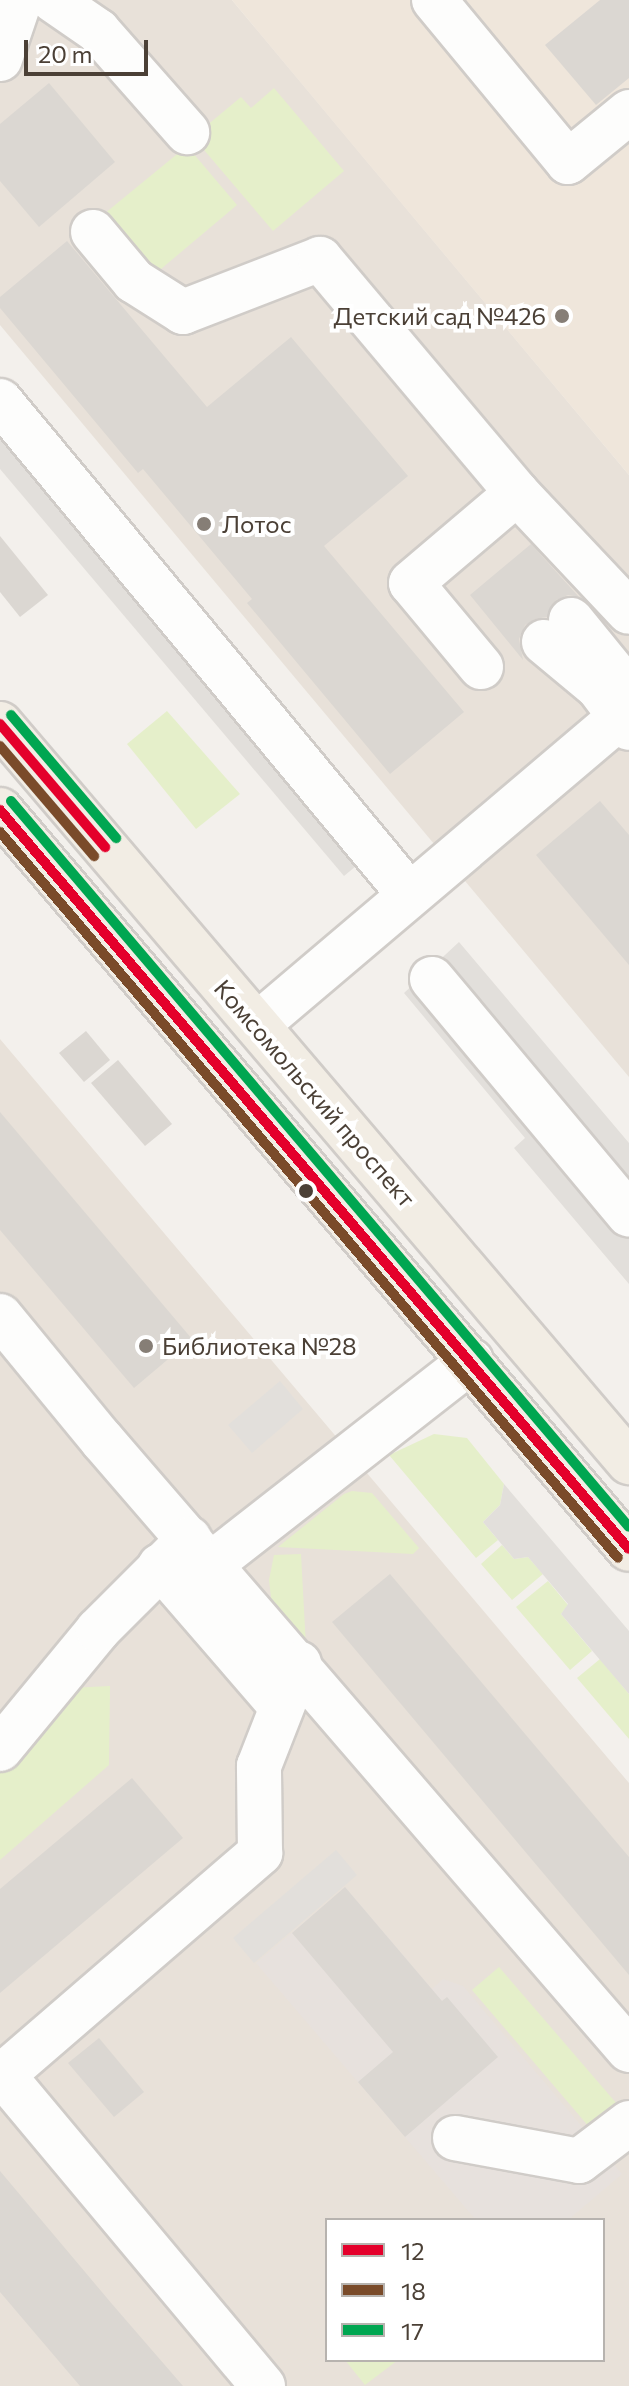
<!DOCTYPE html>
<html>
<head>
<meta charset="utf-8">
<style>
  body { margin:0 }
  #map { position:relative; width:629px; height:2386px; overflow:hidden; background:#f3f0ec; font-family:Commissioner,sans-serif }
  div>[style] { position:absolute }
  .residential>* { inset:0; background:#e8e1d9 }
  .industrial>* { inset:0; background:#e7e1dd }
  .education>* { inset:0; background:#efe6db }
  .green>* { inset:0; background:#e5efca }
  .parking>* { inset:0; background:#e2dfdb }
  .building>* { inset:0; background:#dbd7d2 }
  .roads { filter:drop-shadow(2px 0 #d0ccc8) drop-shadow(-2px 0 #d0ccc8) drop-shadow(0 2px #d0ccc8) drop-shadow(0 -2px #d0ccc8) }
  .minor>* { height:44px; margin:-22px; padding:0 22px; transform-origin:22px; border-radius:22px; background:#fdfdfc }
  .major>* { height:44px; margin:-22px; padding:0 22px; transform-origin:22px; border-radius:22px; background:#f2ede4 }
  .bus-1>* { height:10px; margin:-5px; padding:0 5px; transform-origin:5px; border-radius:5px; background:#e4002b }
  .bus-2>* { height:10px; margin:-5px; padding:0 5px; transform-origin:5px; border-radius:5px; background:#7a4b2a }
  .bus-3>* { height:10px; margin:-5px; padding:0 5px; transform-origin:5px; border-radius:5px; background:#00a651 }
  .dots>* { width:22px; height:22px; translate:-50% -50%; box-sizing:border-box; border:4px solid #fff; border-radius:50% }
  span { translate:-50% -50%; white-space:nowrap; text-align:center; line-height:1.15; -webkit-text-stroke:8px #fff; paint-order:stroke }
  .poi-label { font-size:24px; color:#4b4036 }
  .right { translate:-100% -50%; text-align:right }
  .left { translate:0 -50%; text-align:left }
  .street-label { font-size:24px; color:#4b4036 }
  .legend { position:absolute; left:325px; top:2218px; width:280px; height:144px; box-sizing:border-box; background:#fff; border:2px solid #b7b3af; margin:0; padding:10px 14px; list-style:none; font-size:24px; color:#4b4036 }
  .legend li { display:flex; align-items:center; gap:16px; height:40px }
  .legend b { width:40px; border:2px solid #b7b3af }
  .scale { position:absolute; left:24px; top:40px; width:124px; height:36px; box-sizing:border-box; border:4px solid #4b4036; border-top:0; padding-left:10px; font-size:24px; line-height:28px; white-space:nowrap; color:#4b4036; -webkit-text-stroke:6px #fff; paint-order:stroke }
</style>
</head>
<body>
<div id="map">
  <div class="residential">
    <div style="clip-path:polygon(0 0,232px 0,629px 475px,629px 1077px,0 325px)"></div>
    <div style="clip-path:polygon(evenodd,0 1039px,629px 1783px,629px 2386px,0 2386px,0 1039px,327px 2220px,603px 2220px,603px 2360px,327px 2360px,327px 2220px)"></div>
  </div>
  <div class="industrial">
    <div style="clip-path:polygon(345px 1887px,432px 1989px,443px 1979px,463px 1986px,622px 2174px,568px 2220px,476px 2220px,256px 1963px)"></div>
  </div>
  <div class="education">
    <div style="clip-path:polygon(232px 0,629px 0,629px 475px,362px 156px)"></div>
  </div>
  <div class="green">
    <div style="clip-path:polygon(274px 88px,344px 171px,273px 231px,193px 137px,241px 97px,251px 108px)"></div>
    <div style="clip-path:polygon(187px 146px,237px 205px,155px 274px,104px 214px)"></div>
    <div style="clip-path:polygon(167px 711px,240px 794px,196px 829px,127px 744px)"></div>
    <div style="clip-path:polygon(434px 1434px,467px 1438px,504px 1484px,500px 1505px,483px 1522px,498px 1540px,476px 1558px,389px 1455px)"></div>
    <div style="clip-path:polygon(352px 1491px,372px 1493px,419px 1548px,413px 1554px,278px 1547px,344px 1494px)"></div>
    <div style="clip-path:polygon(502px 1545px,514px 1559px,528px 1557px,543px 1574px,512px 1600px,481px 1564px)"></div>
    <div style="clip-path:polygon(301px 1554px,306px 1647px,272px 1606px,269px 1580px,274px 1555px)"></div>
    <div style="clip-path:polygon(548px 1581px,568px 1605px,561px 1614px,592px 1651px,570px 1670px,516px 1607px)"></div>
    <div style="clip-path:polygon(600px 1659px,629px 1694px,629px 1739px,577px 1678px)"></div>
    <div style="clip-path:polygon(110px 1686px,109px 1765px,0 1860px,0 1769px,70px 1688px)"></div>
    <div style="clip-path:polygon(499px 1967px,617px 2104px,590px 2128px,472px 1990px)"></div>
    <div style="clip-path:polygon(345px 2360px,398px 2360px,365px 2385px)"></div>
  </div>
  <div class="parking">
    <div style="clip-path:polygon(0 423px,367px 857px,344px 876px,0 469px)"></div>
    <div style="clip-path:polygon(459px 942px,629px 1143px,629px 1284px,514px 1148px,525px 1138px,404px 993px)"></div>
    <div style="clip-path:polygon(280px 1381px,303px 1409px,252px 1453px,228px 1425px)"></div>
    <div style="clip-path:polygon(504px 1484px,629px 1631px,629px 1694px,561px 1614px,568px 1604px,528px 1557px,514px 1559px,483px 1522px,500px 1505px)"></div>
    <div style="clip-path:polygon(336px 1850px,357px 1875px,254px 1963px,233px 1938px)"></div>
  </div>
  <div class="building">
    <div style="clip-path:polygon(600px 0,629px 0,629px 78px,596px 105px,545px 45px)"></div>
    <div style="clip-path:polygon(49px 83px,115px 162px,39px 227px,0 181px,0 124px)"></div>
    <div style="clip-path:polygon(67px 241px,207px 407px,291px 337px,408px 476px,324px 546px,464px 712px,390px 774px,247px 603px,252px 599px,143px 469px,138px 473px,0 308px,0 297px)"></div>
    <div style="clip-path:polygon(0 536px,48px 595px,20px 617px,0 592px)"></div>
    <div style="clip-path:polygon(531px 544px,579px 597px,568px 595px,556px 600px,547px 617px,535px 619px,525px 625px,519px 639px,523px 660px,470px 595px)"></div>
    <div style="clip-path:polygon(600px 801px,629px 835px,629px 965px,536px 855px)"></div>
    <div style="clip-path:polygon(86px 1031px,110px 1060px,84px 1082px,59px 1053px)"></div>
    <div style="clip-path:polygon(118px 1060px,172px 1124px,145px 1146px,91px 1083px)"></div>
    <div style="clip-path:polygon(0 1112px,192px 1339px,134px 1388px,0 1230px)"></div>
    <div style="clip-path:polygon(390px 1574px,629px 1857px,629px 1975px,332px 1622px)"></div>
    <div style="clip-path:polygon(132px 1778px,183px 1838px,0 1993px,0 1889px)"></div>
    <div style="clip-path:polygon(345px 1887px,442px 2001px,447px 1997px,498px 2057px,405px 2137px,358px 2082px,393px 2052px,292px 1933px)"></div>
    <div style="clip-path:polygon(99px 2038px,144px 2092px,114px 2117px,68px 2063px)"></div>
    <div style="clip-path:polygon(0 2171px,112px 2304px,183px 2386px,80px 2386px,0 2292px)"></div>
  </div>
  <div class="roads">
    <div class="minor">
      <div style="left:53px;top:0;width:55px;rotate:34.6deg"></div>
      <div style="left:98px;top:31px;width:135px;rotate:48.6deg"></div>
      <div style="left:434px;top:0;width:210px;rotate:50.4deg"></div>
      <div style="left:568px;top:162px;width:79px;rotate:-39.3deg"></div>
      <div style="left:0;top:59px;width:62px;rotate:-71.3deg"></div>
      <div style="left:93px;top:232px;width:64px;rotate:50.1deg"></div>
      <div style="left:134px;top:281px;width:58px;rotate:32.3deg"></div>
      <div style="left:183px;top:312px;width:147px;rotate:-21.1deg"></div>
      <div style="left:320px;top:259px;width:306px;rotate:49.9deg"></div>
      <div style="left:517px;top:493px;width:163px;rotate:46.7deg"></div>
      <div style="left:0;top:401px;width:641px;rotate:50.32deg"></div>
      <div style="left:571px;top:620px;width:77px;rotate:50.8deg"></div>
      <div style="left:544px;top:642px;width:70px;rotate:39.8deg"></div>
      <div style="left:598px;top:687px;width:51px;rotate:52.9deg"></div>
      <div style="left:481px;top:667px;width:109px;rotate:-129.8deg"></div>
      <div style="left:411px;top:583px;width:139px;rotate:-40.3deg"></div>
      <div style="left:432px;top:979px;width:307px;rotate:50.1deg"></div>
      <div style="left:257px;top:1025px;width:487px;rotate:-40.3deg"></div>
      <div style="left:0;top:1316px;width:161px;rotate:50.6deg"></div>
      <div style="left:102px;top:1440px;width:806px;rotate:49.18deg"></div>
      <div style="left:211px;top:1564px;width:330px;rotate:-38deg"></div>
      <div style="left:160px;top:1566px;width:184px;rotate:49.2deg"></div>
      <div style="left:0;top:1749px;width:154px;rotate:-50.5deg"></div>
      <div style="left:98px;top:1630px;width:129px;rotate:-45deg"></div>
      <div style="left:455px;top:2138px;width:126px;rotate:10.5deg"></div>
      <div style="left:579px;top:2161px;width:63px;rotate:-37.2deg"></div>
      <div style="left:263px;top:2386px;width:405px;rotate:-129.9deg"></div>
      <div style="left:3px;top:2075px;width:340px;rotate:-40.8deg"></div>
      <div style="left:260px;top:1853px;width:87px;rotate:-90.7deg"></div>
      <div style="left:259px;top:1766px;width:110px;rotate:-68.6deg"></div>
    </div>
    <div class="major">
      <div style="left:0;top:724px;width:970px;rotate:49.56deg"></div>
      <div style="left:0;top:810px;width:970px;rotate:49.6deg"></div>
    </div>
  </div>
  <div class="bus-1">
    <div style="left:0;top:724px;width:162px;rotate:49.5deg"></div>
    <div style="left:0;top:810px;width:970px;rotate:49.6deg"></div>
  </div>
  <div class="bus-2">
    <div style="left:0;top:746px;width:145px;rotate:49.5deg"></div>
    <div style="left:0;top:832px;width:953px;rotate:49.59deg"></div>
  </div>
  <div class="bus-3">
    <div style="left:11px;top:715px;width:162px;rotate:49.5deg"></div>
    <div style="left:11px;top:801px;width:953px;rotate:49.59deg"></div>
  </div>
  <div class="dots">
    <div style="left:562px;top:316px;background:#867e76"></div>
    <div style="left:204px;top:524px;background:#867e76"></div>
    <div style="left:306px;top:1191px;background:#4b4036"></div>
    <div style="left:146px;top:1346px;background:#867e76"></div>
  </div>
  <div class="poi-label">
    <span class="right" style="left:546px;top:316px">Детский сад №426</span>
    <span class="left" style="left:222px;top:524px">Лотос</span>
    <span class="left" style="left:162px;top:1346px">Библиотека №28</span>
  </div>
  <div class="street-label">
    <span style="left:315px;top:1093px;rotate:49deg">Комсомольский проспект</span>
  </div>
  <ul class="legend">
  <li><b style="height:10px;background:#e4002b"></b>12</li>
  <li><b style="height:10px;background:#7a4b2a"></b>18</li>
  <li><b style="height:10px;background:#00a651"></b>17</li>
  </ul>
  <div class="scale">20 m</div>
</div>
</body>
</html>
